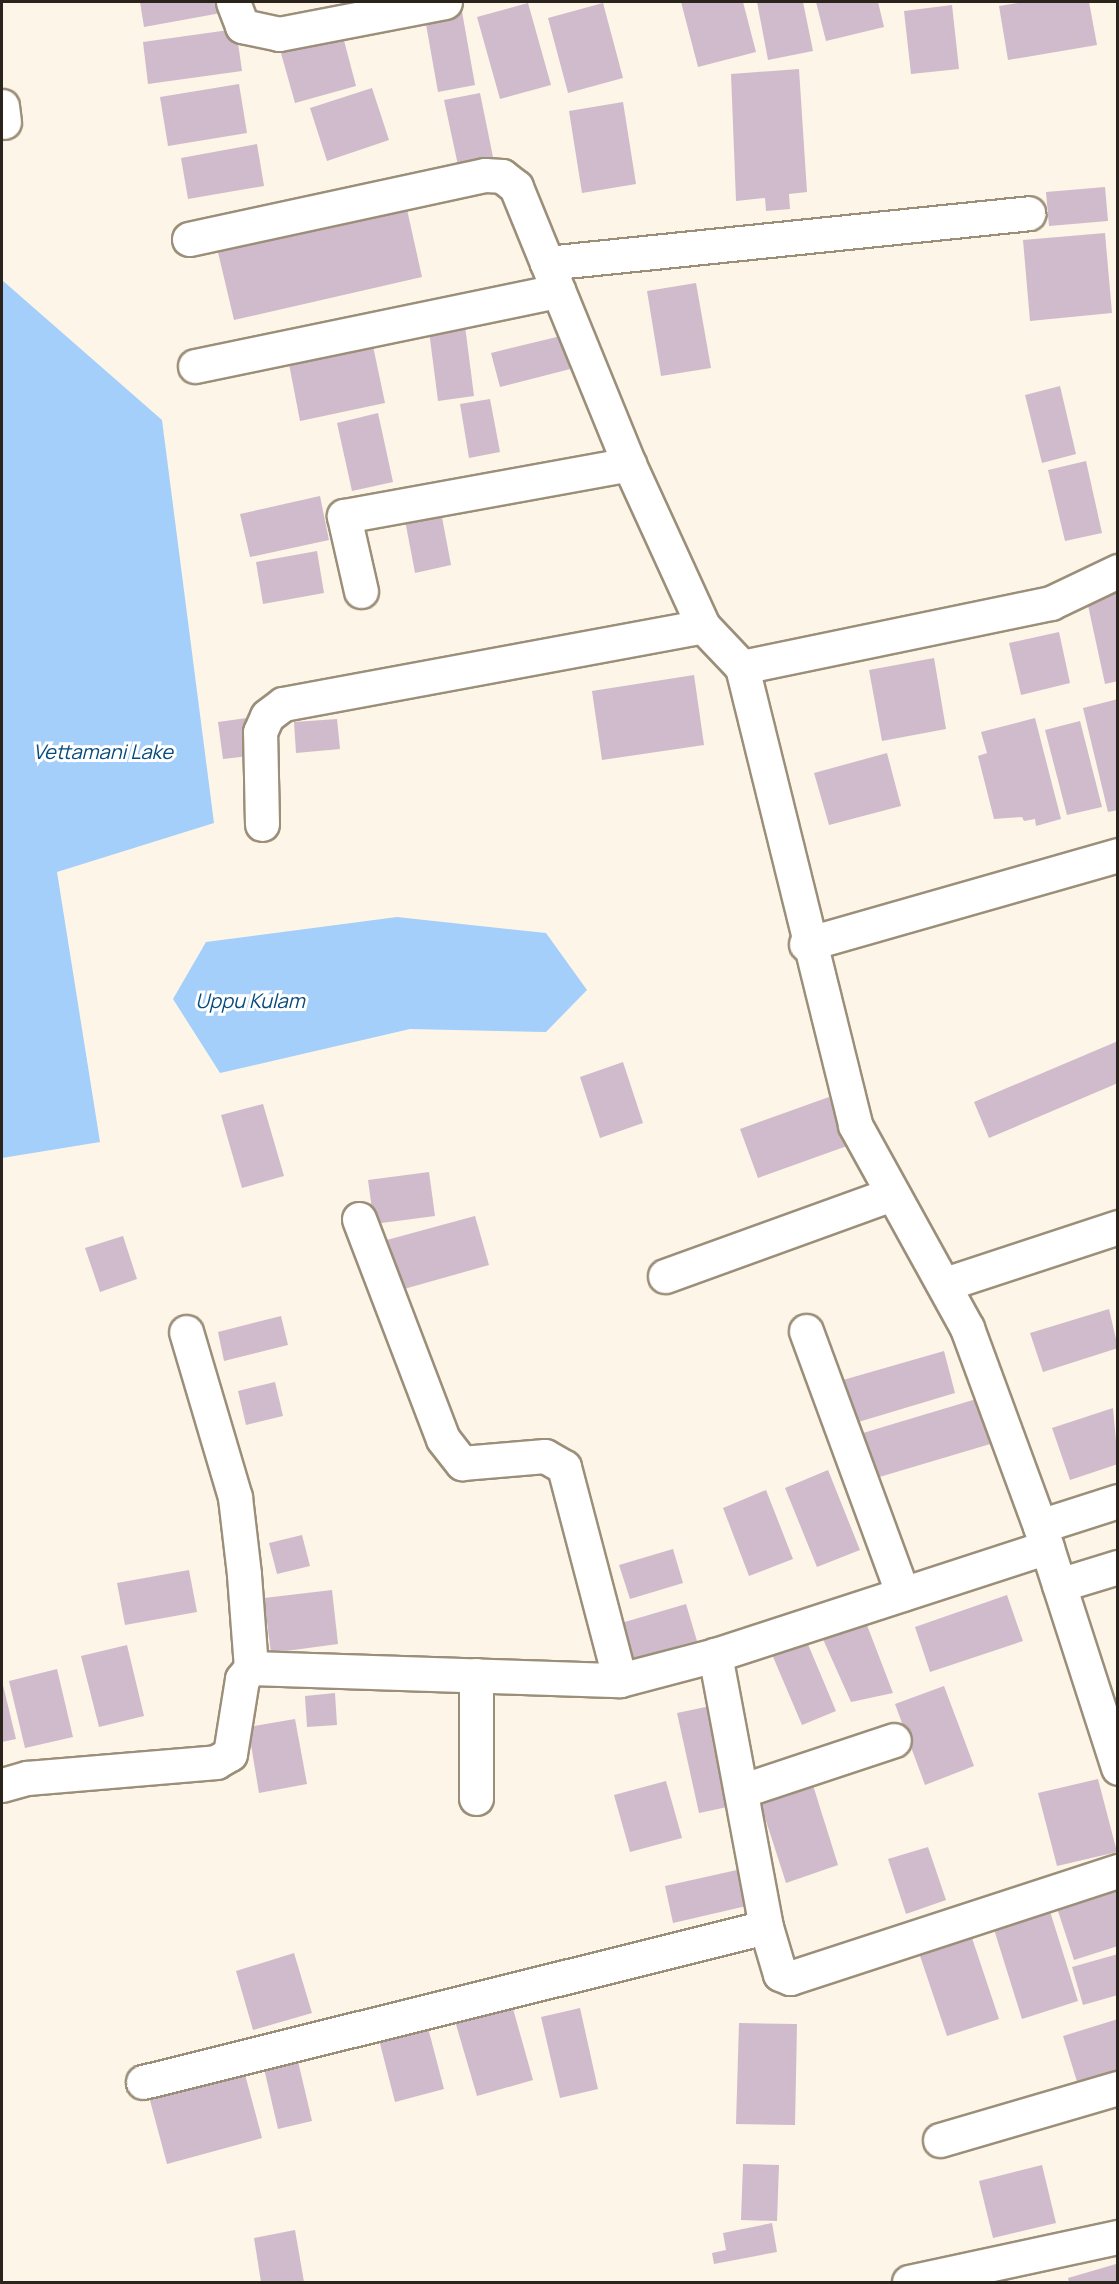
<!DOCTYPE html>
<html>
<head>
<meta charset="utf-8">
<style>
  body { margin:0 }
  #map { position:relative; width:1119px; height:2284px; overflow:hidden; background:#fdf5e7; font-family:Manrope,sans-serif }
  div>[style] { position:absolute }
  .water>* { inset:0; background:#a4cffb }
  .building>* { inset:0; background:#d0bbcc }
  .roads { filter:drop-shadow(2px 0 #9c8f7a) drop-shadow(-2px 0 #9c8f7a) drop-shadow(0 2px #9c8f7a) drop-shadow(0 -2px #9c8f7a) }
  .minor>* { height:33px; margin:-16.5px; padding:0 16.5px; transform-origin:16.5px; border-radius:16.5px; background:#fff }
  span { translate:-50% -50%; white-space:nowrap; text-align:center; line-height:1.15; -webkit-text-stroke:6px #fff; paint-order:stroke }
  .water-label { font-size:20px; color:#064a7e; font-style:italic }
  .frame { position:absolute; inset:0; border:3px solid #2a241c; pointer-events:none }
</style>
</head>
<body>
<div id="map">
  <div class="water">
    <div style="clip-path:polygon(2px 280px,162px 420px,214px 823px,57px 872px,100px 1142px,2px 1158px)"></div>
    <div style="clip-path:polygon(397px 917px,546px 933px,587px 990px,546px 1032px,410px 1029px,220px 1073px,173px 999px,206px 942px)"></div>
  </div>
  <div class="building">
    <div style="clip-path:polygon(140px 2px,230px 2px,232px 11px,144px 27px)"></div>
    <div style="clip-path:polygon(681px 2px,743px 2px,756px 52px,698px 67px)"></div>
    <div style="clip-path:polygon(757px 2px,803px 2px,813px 51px,768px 60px)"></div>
    <div style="clip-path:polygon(816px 2px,878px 2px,884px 27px,826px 41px)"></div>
    <div style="clip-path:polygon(1024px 2px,1089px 2px,1097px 45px,1008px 60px,999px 6px)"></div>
    <div style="clip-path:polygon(528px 3px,551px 85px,500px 99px,477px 17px)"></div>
    <div style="clip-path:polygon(603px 3px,623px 78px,568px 93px,548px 18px)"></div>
    <div style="clip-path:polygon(952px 5px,959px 69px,911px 74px,904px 11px)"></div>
    <div style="clip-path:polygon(461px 6px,475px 85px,438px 92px,424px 13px)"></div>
    <div style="clip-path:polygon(236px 29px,242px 71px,148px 84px,143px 42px)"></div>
    <div style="clip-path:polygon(341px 29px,356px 86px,295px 103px,279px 46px)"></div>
    <div style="clip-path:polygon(799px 69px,807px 192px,789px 194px,790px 209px,766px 211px,765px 198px,736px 201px,731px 74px)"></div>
    <div style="clip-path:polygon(239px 84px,247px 133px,168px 146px,160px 97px)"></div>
    <div style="clip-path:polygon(372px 88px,389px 140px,327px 161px,310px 108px)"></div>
    <div style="clip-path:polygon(480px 93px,494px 162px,459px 170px,444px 100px)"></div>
    <div style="clip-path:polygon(623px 102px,636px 184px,582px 193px,569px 111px)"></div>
    <div style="clip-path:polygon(257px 144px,264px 186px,188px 199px,181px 158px)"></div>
    <div style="clip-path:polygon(1105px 187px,1108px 221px,1049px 226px,1046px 192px)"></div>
    <div style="clip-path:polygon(406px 205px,422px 277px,234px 320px,217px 248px)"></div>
    <div style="clip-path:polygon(1105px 233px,1112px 313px,1030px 321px,1023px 240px)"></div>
    <div style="clip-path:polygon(696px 283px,711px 368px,661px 376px,647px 291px)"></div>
    <div style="clip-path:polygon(465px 326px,474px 396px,438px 401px,429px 331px)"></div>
    <div style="clip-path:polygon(569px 334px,578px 367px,500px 387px,491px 353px)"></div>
    <div style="clip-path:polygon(373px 346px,385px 403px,300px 421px,289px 364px)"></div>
    <div style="clip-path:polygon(1060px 386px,1076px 454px,1042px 463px,1025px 395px)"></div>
    <div style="clip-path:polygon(490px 399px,500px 452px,469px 458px,460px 404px)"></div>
    <div style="clip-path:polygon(378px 413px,393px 482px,352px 491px,337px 423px)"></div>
    <div style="clip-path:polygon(1086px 461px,1102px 533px,1065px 541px,1048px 470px)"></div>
    <div style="clip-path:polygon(320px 496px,329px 540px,250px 557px,240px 514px)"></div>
    <div style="clip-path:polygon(441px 512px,451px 565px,415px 573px,405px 520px)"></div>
    <div style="clip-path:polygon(317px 551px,324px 593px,263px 604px,256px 562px)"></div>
    <div style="clip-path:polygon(1118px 589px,1118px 681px,1105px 684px,1086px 596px)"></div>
    <div style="clip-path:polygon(1059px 632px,1070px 683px,1021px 695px,1009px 643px)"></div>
    <div style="clip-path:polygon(934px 658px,946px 729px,882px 741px,869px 670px)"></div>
    <div style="clip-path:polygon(694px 675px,704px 745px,602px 760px,592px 691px)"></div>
    <div style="clip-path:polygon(1118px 699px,1118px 810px,1108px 812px,1083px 708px)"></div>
    <div style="clip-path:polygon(254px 717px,258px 755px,223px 759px,218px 722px)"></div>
    <div style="clip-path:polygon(1035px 718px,1061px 819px,1036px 826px,1035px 819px,1024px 821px,1022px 817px,994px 819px,978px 756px,987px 753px,981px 732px)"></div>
    <div style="clip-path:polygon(337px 719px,340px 749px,296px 753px,294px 722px)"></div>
    <div style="clip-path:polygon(1080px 721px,1102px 807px,1067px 815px,1045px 730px)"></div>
    <div style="clip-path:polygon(887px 753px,901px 806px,829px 825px,814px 773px)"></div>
    <div style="clip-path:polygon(1118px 1041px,1118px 1083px,989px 1138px,974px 1102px)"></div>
    <div style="clip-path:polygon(623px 1062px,643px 1123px,600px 1138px,580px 1077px)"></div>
    <div style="clip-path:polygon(829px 1097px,847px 1146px,758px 1178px,740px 1129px)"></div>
    <div style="clip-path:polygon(263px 1104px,284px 1176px,242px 1188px,221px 1115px)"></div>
    <div style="clip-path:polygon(429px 1172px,435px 1216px,374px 1224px,368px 1180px)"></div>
    <div style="clip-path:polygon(475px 1216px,489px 1265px,397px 1291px,383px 1241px)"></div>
    <div style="clip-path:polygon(123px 1236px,137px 1279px,100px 1292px,85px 1248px)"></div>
    <div style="clip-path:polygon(1109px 1309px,1118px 1348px,1043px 1372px,1030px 1333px)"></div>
    <div style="clip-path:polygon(281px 1316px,288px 1345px,224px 1361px,218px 1332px)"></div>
    <div style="clip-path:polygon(944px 1351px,955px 1393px,855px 1423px,843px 1380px)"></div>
    <div style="clip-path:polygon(275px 1382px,283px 1416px,246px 1425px,238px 1391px)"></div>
    <div style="clip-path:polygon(983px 1397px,997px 1442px,876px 1478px,863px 1433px)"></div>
    <div style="clip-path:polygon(1113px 1408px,1118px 1464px,1070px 1480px,1052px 1428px)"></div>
    <div style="clip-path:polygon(828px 1470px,860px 1550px,817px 1567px,785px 1488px)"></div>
    <div style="clip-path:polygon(766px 1490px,793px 1559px,749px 1576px,723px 1508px)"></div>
    <div style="clip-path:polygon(302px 1535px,310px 1566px,277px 1574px,269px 1543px)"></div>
    <div style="clip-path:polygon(673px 1549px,683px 1583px,630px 1599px,619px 1565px)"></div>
    <div style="clip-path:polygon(189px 1570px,197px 1612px,125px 1625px,117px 1583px)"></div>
    <div style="clip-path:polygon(332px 1590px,338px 1644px,271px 1653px,264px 1598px)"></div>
    <div style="clip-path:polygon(1007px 1595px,1023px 1641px,930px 1672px,915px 1627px)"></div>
    <div style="clip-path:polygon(686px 1604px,697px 1641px,628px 1660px,618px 1624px)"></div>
    <div style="clip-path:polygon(862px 1612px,893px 1693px,851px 1702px,818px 1628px)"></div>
    <div style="clip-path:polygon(802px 1630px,836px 1711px,802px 1725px,768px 1645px)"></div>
    <div style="clip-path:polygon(127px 1645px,144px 1716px,99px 1727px,81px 1656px)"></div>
    <div style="clip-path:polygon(57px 1669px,73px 1737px,25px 1748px,9px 1681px)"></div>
    <div style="clip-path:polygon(2px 1681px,16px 1739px,2px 1742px)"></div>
    <div style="clip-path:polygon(944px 1686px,974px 1766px,925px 1785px,895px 1704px)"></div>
    <div style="clip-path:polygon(335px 1693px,337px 1725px,307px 1727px,305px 1696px)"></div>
    <div style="clip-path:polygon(715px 1705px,737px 1805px,699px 1813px,677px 1713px)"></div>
    <div style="clip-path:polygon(295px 1719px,307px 1784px,259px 1793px,248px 1727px)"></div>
    <div style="clip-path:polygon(1098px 1779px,1117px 1852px,1057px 1866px,1038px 1793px)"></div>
    <div style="clip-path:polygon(666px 1781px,682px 1838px,630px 1852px,614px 1795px)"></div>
    <div style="clip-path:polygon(812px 1782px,838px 1865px,786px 1883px,759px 1799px)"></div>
    <div style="clip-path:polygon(928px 1847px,946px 1900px,906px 1914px,888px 1859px)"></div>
    <div style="clip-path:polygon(746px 1868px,755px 1904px,673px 1923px,665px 1886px)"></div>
    <div style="clip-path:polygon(1118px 1876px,1118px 1946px,1074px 1960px,1053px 1896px)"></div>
    <div style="clip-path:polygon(1048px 1905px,1078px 2001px,1022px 2019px,992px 1923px)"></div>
    <div style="clip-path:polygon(968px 1926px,999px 2019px,947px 2036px,916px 1944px)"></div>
    <div style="clip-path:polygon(294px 1953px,312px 2013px,253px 2030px,236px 1971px)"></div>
    <div style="clip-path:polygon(1118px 1954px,1118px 1995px,1083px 2005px,1072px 1967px)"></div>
    <div style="clip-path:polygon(512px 2005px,533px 2080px,477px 2096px,455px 2021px)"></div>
    <div style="clip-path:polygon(580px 2008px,598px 2089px,560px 2098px,541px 2017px)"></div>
    <div style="clip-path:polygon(1118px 2019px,1118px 2072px,1078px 2085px,1063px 2036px)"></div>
    <div style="clip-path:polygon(426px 2020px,444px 2089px,395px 2102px,377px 2032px)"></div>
    <div style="clip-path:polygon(739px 2023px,797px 2024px,795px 2125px,736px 2124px)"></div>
    <div style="clip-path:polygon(297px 2057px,312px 2121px,278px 2129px,263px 2064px)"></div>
    <div style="clip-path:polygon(243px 2067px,262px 2138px,167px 2164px,148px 2093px)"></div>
    <div style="clip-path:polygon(743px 2164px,779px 2165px,777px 2221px,741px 2220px)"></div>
    <div style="clip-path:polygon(1042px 2165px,1056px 2223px,993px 2238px,979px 2181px)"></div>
    <div style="clip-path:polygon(772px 2223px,777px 2252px,714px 2264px,712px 2253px,726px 2250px,723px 2233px)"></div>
    <div style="clip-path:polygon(295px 2230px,304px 2282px,261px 2282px,254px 2238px)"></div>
    <div style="clip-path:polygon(1116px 2264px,1118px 2282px,1069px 2282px,1068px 2278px)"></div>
  </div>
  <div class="roads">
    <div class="minor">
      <div style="left:233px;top:2px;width:26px;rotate:69deg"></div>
      <div style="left:242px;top:26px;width:38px;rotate:12deg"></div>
      <div style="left:279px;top:34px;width:169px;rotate:-10.9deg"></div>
      <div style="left:2px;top:106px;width:16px;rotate:83deg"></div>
      <div style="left:189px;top:239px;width:303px;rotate:-12.2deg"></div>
      <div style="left:485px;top:175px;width:17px;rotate:3deg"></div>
      <div style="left:502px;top:176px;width:18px;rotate:38deg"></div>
      <div style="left:516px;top:187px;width:299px;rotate:67.8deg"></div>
      <div style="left:629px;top:464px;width:178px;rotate:65.4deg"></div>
      <div style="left:703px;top:626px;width:57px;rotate:46.4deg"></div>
      <div style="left:547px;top:263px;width:484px;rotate:-5.9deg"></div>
      <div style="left:195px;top:366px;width:371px;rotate:-11.7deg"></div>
      <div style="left:1118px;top:571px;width:74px;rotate:154.5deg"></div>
      <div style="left:1051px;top:603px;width:316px;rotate:168.3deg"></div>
      <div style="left:742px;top:667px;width:472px;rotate:76.1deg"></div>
      <div style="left:855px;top:1125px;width:232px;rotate:61.1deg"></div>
      <div style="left:967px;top:1328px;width:211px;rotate:69.8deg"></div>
      <div style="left:1040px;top:1526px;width:254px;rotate:72.1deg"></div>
      <div style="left:361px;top:591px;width:77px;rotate:-102.8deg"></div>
      <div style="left:344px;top:516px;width:290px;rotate:-10.3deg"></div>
      <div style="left:262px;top:824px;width:92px;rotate:-91.2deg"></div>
      <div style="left:260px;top:732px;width:17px;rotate:-66deg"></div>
      <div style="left:267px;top:716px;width:20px;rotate:-37deg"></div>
      <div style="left:283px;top:704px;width:427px;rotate:-10.5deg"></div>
      <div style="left:806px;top:944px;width:324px;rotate:-15.9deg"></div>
      <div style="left:359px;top:1219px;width:235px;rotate:69.1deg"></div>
      <div style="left:443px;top:1439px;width:31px;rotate:52deg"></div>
      <div style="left:462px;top:1463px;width:83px;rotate:-4.8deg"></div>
      <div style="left:545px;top:1456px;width:22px;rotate:30deg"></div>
      <div style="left:564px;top:1467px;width:220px;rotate:75.3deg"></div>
      <div style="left:665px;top:1276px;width:240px;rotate:-19.9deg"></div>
      <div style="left:945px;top:1284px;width:182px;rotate:-18.2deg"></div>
      <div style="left:806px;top:1331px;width:280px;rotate:69.8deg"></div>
      <div style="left:1040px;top:1526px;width:82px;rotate:-17.8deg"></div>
      <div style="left:1059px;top:1585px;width:62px;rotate:-17deg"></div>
      <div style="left:251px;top:1668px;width:369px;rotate:1.9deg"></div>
      <div style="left:620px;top:1680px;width:98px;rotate:-14.7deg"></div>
      <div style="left:715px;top:1655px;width:349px;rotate:-18deg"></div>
      <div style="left:2px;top:1785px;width:26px;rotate:-16deg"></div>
      <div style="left:27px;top:1778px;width:190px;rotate:-4.8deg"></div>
      <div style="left:216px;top:1762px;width:16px;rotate:-30deg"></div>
      <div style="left:230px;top:1754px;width:76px;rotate:-80.9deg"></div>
      <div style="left:242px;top:1679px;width:14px;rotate:-51deg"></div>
      <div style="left:251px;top:1668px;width:94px;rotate:-94.3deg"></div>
      <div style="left:244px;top:1574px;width:78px;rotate:-96.7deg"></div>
      <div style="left:235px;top:1497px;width:172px;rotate:-106.5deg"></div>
      <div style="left:741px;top:1791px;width:161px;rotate:-18.4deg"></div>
      <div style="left:476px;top:1798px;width:123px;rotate:-90deg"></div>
      <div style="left:766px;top:1927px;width:49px;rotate:73.4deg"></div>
      <div style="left:780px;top:1974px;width:11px;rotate:22deg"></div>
      <div style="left:790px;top:1978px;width:345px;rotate:-18.1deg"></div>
      <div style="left:143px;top:2082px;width:642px;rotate:-13.97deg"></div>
      <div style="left:766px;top:1927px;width:277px;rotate:-100.6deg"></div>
      <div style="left:940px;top:2140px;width:185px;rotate:-16.3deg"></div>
      <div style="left:909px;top:2282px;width:214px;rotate:-12.2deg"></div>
    </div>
  </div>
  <div class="water-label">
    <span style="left:103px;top:751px">Vettamani Lake</span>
    <span style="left:250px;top:1000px">Uppu Kulam</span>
  </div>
  <div class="frame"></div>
</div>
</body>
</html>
